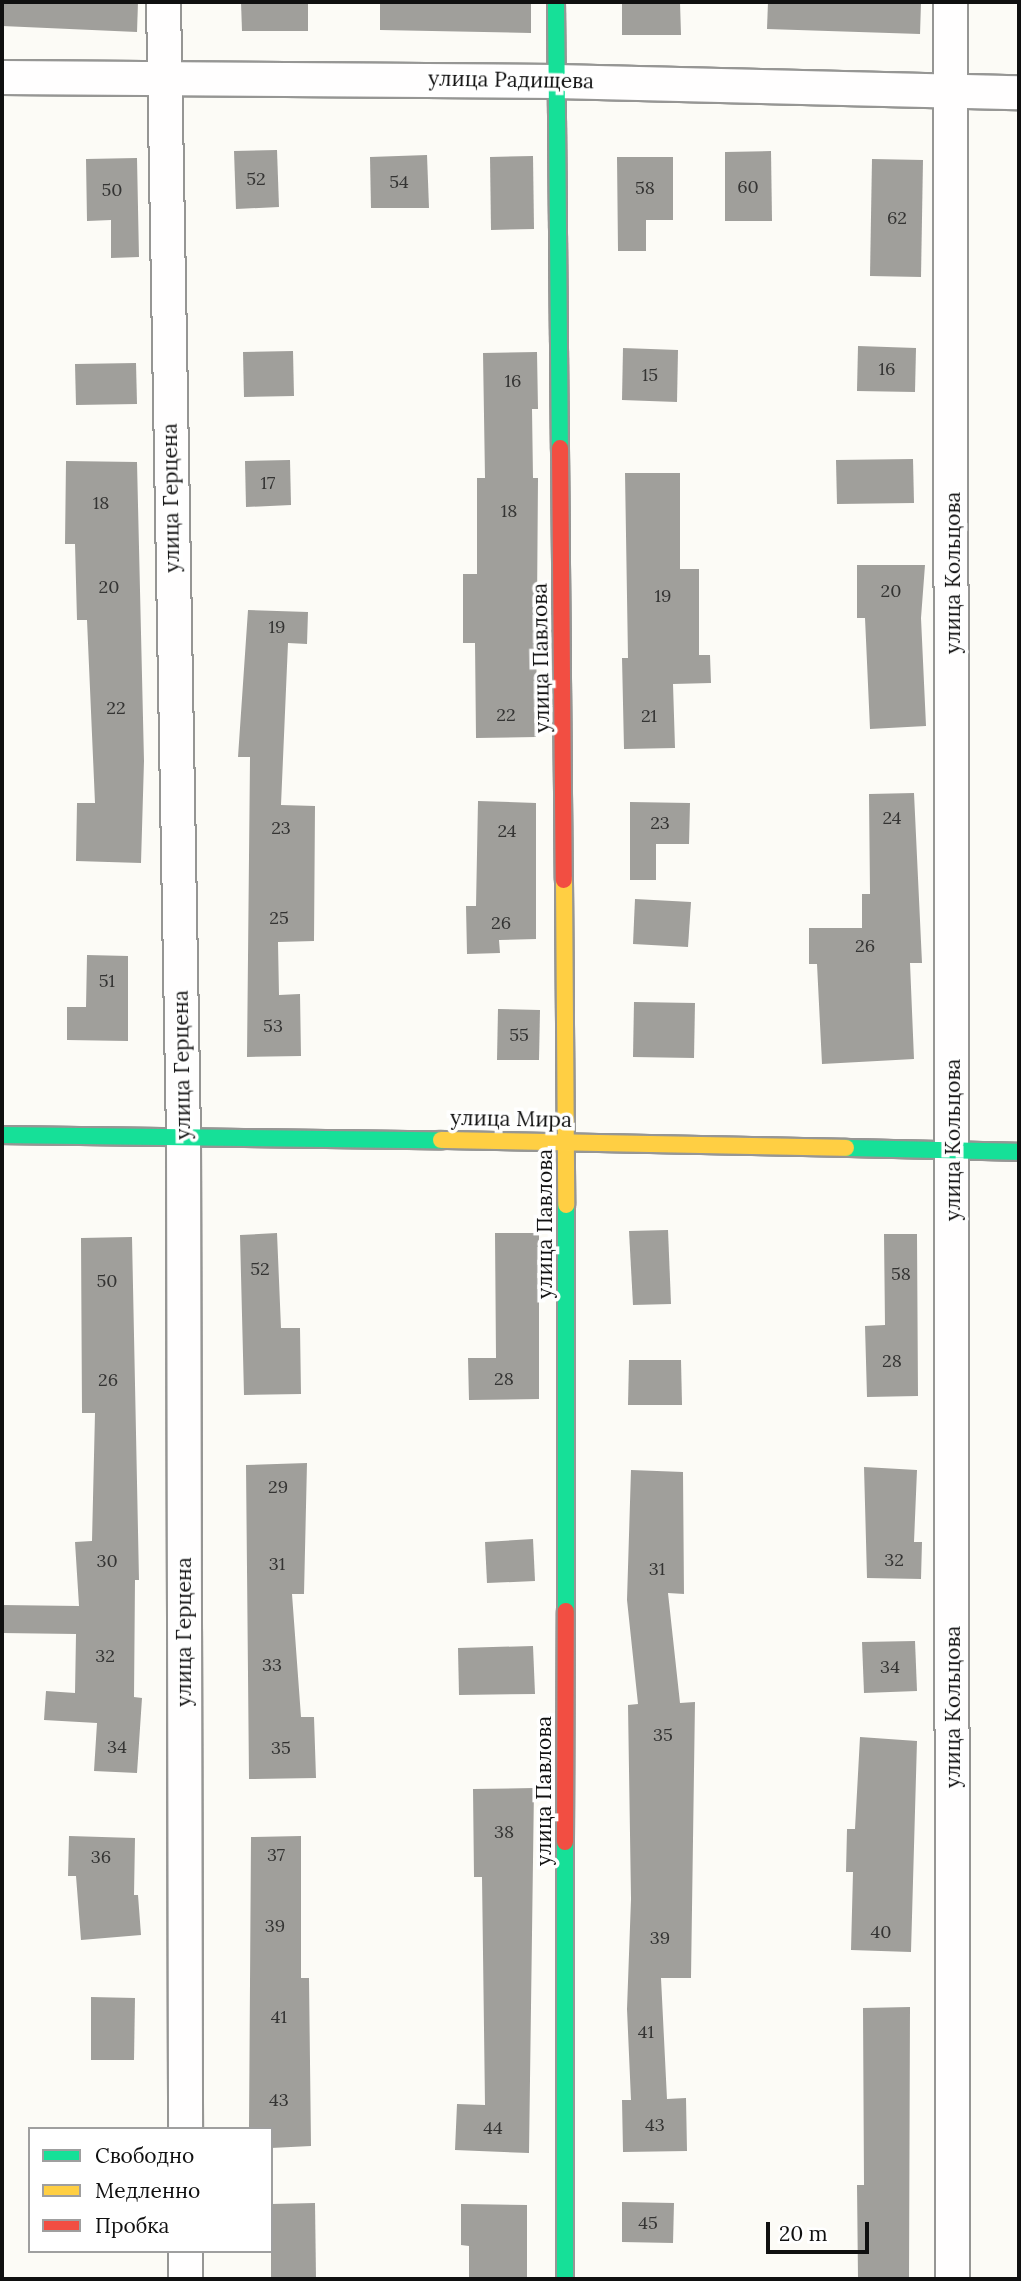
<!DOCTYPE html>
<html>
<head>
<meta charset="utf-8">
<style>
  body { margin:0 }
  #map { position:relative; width:1021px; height:2281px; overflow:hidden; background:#fcfbf6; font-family:Lora,serif }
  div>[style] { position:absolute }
  .building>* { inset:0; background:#a09f9b }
  .roads { filter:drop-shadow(2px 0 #969694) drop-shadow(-2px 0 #969694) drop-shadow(0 2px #969694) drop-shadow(0 -2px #969694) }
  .street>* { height:33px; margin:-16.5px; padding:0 16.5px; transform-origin:16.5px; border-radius:16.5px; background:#fffefe }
  .fast>* { height:16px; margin:-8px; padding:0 8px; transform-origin:8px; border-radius:8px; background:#16e098 }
  .slow>* { height:16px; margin:-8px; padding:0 8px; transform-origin:8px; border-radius:8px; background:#ffcf43 }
  .jam>* { height:16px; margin:-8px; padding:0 8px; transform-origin:8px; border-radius:8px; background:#f24e42 }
  span { translate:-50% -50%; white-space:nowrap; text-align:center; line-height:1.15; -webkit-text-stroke:7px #fff; paint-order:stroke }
  .number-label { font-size:18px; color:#343433 }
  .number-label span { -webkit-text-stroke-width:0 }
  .street-label { font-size:21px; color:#101010 }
  .frame { position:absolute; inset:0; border:4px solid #101010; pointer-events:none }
  .legend { position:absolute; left:28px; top:2127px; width:245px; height:126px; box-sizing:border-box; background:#fff; border:2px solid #9f9f9f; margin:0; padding:9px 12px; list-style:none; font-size:21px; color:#101010 }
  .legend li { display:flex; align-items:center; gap:14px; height:35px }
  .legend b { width:35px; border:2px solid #9f9f9f }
  .scale { position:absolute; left:766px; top:2222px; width:103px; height:32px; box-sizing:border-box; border:4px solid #101010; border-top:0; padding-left:9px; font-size:21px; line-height:24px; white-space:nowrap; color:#101010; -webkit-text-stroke:5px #fff; paint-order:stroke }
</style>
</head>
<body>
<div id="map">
  <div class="building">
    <div style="clip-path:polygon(2px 2px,138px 2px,137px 32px,2px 26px)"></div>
    <div style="clip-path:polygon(241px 2px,308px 2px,308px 31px,242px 31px)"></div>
    <div style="clip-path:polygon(380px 2px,531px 2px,531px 33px,380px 30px)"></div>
    <div style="clip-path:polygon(622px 2px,680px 2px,681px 35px,622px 35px)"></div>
    <div style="clip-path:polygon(768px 2px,921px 2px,920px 34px,767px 29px)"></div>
    <div style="clip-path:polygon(277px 150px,279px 207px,236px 209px,234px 151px)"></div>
    <div style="clip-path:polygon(771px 151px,772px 221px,725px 221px,725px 152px)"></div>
    <div style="clip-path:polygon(427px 155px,429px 208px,371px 208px,370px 157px)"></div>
    <div style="clip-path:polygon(533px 156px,534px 229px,491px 230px,490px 157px)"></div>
    <div style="clip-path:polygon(617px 157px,673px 157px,673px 220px,646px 220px,646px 251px,618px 251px)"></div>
    <div style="clip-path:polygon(137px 158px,139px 257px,111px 258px,111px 220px,87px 221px,86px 159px)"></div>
    <div style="clip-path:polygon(872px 159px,923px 160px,921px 277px,870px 276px)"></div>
    <div style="clip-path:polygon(858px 346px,916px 348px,915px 392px,857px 391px)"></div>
    <div style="clip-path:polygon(623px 348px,678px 350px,677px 402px,622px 400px)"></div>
    <div style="clip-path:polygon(293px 351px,294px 396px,244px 397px,243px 352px)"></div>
    <div style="clip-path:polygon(537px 352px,538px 409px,532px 409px,533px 478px,538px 478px,536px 737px,476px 738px,475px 643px,463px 643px,463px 574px,477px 574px,477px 478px,485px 478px,483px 353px)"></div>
    <div style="clip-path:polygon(136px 363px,137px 404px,76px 405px,75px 364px)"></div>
    <div style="clip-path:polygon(913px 459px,914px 503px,837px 504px,836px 460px)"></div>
    <div style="clip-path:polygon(290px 460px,291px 505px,246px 507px,245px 461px)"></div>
    <div style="clip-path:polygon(66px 461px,137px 462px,144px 761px,141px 863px,76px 861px,77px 803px,95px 803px,87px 620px,77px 620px,75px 544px,65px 544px)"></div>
    <div style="clip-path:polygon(625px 473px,680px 473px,680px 569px,699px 569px,699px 655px,710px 655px,711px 683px,673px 684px,675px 748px,624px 749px,622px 658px,628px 658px)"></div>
    <div style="clip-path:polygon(857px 565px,925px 565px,921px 618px,926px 726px,870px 729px,865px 618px,857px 618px)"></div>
    <div style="clip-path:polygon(248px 610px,308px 612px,307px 644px,288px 643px,281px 805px,315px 806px,314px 941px,278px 942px,279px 995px,300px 994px,301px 1056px,247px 1057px,250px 757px,238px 757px)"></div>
    <div style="clip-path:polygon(914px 793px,922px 963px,910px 963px,914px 1059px,822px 1064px,817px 964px,809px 964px,809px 928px,862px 928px,862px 894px,870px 894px,869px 794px)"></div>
    <div style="clip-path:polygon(478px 801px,536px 803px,536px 939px,499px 940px,500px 953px,467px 954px,466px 906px,476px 906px)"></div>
    <div style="clip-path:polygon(630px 802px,690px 803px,689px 844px,656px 844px,656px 880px,630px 880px)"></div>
    <div style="clip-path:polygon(635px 899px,691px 902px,688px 947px,633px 944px)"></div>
    <div style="clip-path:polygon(87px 955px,128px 956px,128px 1041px,67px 1040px,67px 1007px,86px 1007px)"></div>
    <div style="clip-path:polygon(634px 1002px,695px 1003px,694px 1058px,633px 1057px)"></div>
    <div style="clip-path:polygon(498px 1009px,540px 1010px,539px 1060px,497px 1060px)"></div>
    <div style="clip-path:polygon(668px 1230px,671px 1304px,633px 1305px,629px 1231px)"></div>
    <div style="clip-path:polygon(277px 1233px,281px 1328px,300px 1328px,301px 1394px,244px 1395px,240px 1235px)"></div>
    <div style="clip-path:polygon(495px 1233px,539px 1233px,539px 1399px,469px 1400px,468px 1358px,496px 1358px)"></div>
    <div style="clip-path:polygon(884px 1234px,917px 1234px,918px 1396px,867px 1397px,865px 1326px,885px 1325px)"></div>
    <div style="clip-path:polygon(132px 1237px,139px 1580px,135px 1580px,134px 1697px,142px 1698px,137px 1773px,94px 1771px,97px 1723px,44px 1720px,46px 1691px,75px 1693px,76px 1634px,2px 1633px,2px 1605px,79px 1606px,75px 1542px,92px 1541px,95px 1413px,82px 1413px,81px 1238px)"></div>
    <div style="clip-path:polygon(629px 1360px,681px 1360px,682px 1405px,628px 1405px)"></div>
    <div style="clip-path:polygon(307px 1463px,304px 1594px,292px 1594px,301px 1717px,314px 1717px,316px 1778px,249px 1779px,246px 1465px)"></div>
    <div style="clip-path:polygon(864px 1467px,917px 1470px,914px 1542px,922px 1542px,921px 1579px,867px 1578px)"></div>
    <div style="clip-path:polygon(631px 1470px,683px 1472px,684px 1594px,668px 1593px,680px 1703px,695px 1702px,691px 1978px,661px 1978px,667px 2099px,686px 2098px,687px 2151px,623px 2152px,622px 2100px,631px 2100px,627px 2009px,631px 1899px,628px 1705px,638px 1704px,627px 1600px)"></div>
    <div style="clip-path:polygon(533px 1539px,535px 1581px,487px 1583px,485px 1542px)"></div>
    <div style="clip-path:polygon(915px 1641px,917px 1691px,864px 1693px,862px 1642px)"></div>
    <div style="clip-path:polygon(533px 1646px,535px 1694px,459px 1695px,458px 1648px)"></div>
    <div style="clip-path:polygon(860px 1737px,917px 1741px,911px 1952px,851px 1950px,853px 1872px,846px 1872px,847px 1829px,855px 1829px)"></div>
    <div style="clip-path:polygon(534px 1788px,529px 2153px,455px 2150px,457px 2104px,485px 2105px,482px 1877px,474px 1877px,473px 1789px)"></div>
    <div style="clip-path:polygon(69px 1836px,135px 1838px,134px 1895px,138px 1895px,141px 1935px,81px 1940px,76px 1876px,68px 1876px)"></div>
    <div style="clip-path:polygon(301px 1836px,301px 1978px,309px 1978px,311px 2146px,271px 2148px,271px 2129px,249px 2129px,251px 1837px)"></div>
    <div style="clip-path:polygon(91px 1997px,135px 1998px,134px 2060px,91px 2060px)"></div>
    <div style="clip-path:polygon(910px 2007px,909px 2279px,858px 2279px,857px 2185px,864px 2185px,863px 2008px)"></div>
    <div style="clip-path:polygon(622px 2202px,674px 2203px,673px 2243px,622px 2242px)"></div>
    <div style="clip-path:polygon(315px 2203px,316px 2279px,271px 2279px,271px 2204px)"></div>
    <div style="clip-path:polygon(461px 2204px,527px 2205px,527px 2279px,469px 2279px,469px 2246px,461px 2245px)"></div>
  </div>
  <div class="roads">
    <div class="street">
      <div style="left:163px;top:2px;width:1135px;rotate:88.99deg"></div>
      <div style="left:183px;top:1137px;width:992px;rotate:89.88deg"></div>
      <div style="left:950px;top:2px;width:2277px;rotate:89.95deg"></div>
      <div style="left:2px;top:77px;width:554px;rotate:0.41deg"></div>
      <div style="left:556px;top:81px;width:463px;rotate:1.4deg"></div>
      <div style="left:185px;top:2251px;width:28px;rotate:90deg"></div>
    </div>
    <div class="fast">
      <div style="left:556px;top:2px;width:446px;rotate:89.5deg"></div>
      <div style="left:2px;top:1135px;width:439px;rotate:0.7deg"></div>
      <div style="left:846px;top:1148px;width:173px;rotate:1.3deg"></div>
      <div style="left:566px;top:1611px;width:406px;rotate:-90deg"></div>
      <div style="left:565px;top:2279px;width:437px;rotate:-90deg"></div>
    </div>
    <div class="slow">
      <div style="left:564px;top:880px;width:325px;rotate:89.6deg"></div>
      <div style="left:441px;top:1140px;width:405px;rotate:1.1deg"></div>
    </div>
    <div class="jam">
      <div style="left:560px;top:448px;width:432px;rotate:89.5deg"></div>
      <div style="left:565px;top:1842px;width:231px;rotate:-89.8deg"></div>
    </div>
  </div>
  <div class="number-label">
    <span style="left:256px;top:179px">52</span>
    <span style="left:399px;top:182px">54</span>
    <span style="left:748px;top:187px">60</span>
    <span style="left:645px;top:188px">58</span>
    <span style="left:112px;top:190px">50</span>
    <span style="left:897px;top:218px">62</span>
    <span style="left:887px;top:369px">16</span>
    <span style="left:650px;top:375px">15</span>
    <span style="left:513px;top:381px">16</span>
    <span style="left:268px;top:483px">17</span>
    <span style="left:101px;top:503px">18</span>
    <span style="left:509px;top:511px">18</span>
    <span style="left:109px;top:587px">20</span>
    <span style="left:891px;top:591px">20</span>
    <span style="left:663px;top:596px">19</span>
    <span style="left:277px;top:627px">19</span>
    <span style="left:116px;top:708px">22</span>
    <span style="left:506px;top:715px">22</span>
    <span style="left:649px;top:716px">21</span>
    <span style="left:892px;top:818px">24</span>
    <span style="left:660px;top:823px">23</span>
    <span style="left:281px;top:828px">23</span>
    <span style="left:507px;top:831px">24</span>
    <span style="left:279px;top:918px">25</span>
    <span style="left:501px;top:923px">26</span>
    <span style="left:865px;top:946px">26</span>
    <span style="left:107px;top:981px">51</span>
    <span style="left:273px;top:1026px">53</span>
    <span style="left:519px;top:1035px">55</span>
    <span style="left:260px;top:1269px">52</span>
    <span style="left:901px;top:1274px">58</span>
    <span style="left:107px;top:1281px">50</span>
    <span style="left:892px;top:1361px">28</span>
    <span style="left:504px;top:1379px">28</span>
    <span style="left:108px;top:1380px">26</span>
    <span style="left:278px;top:1487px">29</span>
    <span style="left:894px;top:1560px">32</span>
    <span style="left:107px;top:1561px">30</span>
    <span style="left:277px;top:1564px">31</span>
    <span style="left:657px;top:1569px">31</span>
    <span style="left:105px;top:1656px">32</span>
    <span style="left:272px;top:1665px">33</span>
    <span style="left:890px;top:1667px">34</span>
    <span style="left:663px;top:1735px">35</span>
    <span style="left:117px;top:1747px">34</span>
    <span style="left:281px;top:1748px">35</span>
    <span style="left:504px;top:1832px">38</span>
    <span style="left:276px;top:1855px">37</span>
    <span style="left:101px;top:1857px">36</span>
    <span style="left:275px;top:1926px">39</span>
    <span style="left:881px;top:1932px">40</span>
    <span style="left:660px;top:1938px">39</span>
    <span style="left:279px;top:2017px">41</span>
    <span style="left:646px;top:2032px">41</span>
    <span style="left:279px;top:2100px">43</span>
    <span style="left:655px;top:2125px">43</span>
    <span style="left:493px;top:2128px">44</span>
    <span style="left:648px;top:2223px">45</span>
  </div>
  <div class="street-label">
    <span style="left:511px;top:80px;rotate:1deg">улица Радищева</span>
    <span style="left:171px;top:498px;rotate:-91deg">улица Герцена</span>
    <span style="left:953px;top:573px;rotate:-90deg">улица Кольцова</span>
    <span style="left:541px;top:658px;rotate:-91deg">улица Павлова</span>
    <span style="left:182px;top:1065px;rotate:-91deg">улица Герцена</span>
    <span style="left:511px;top:1119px;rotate:1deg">улица Мира</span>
    <span style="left:953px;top:1140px;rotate:-90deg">улица Кольцова</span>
    <span style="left:545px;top:1224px;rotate:-90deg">улица Павлова</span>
    <span style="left:184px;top:1632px;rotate:-90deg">улица Герцена</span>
    <span style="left:953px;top:1707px;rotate:-90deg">улица Кольцова</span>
    <span style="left:544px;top:1791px;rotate:-90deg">улица Павлова</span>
  </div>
  <div class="frame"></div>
  <ul class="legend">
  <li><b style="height:9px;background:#16e098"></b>Свободно</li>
  <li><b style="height:9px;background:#ffcf43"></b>Медленно</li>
  <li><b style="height:9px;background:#f24e42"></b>Пробка</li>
  </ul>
  <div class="scale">20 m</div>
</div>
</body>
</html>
